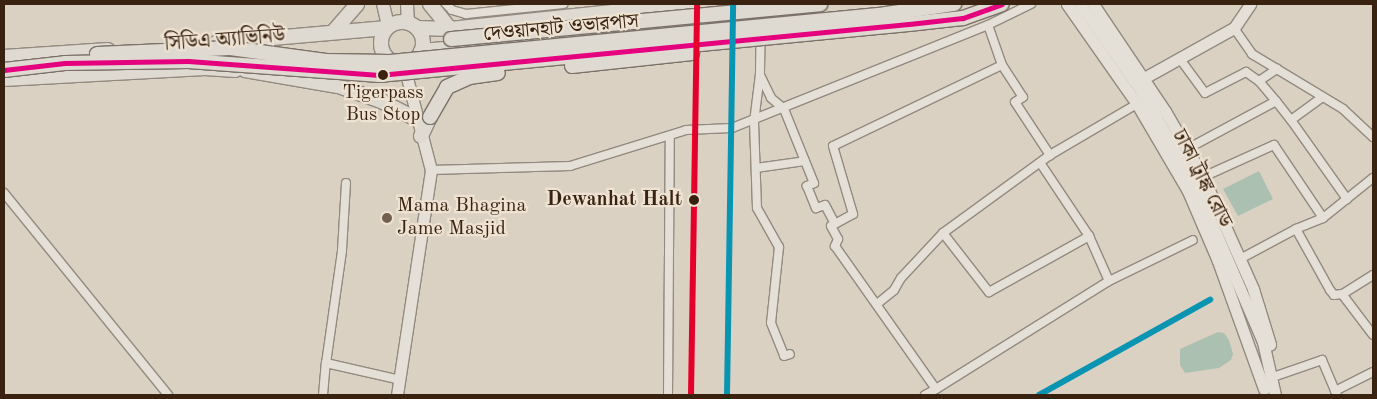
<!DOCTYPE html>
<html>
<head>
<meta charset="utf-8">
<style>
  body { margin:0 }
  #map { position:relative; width:1377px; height:399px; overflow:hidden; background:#dbd1c3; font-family:"Old Standard TT","Noto Serif Bengali",serif }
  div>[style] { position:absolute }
  .water>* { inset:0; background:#acc0b1 }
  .roads { filter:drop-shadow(1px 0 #928a7f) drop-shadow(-1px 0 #928a7f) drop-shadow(0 1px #928a7f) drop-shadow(0 -1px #928a7f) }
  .street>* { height:8px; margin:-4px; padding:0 4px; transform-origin:4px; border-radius:4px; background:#e4dfd7 }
  .secondary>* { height:11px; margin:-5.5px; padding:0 5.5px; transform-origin:5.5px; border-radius:5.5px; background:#e4dfd7 }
  .primary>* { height:12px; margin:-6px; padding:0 6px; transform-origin:6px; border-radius:6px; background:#ded9d1 }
  .highway>* { height:14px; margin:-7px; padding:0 7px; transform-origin:7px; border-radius:7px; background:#ded9d1 }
  .highway>.ring { margin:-7px; padding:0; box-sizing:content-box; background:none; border:14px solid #ded9d1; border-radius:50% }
  .bridges { filter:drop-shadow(1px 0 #7a7168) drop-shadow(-1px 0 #7a7168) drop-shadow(0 1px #7a7168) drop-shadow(0 -1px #7a7168) }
  .highway-bridge>* { height:14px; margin:-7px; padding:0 7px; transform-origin:7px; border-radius:7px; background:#ded9d1 }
  .bus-1>* { height:5px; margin:-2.5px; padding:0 2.5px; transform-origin:2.5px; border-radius:2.5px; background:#e5007d }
  .rail-1>* { height:6px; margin:-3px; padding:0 3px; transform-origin:3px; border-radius:3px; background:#e4002b }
  .rail-2>* { height:6px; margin:-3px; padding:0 3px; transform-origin:3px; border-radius:3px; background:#0995b1 }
  .dots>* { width:14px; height:14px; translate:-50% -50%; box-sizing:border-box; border:2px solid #eee2d2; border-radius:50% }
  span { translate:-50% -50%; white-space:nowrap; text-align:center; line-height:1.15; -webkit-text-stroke:4.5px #eee2d2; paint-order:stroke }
  .bus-label { font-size:19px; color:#39220f }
  .street-label { font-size:20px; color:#39220f }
  .stop-label { font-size:20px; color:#39220f; font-weight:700 }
  .right { translate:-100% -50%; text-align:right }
  .poi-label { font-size:20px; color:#39220f }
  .left { translate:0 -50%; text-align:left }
  .frame { position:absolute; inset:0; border:5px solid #39220f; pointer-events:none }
</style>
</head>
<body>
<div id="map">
  <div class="water">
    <div style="clip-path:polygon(1259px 171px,1273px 199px,1238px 216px,1223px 189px)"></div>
    <div style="clip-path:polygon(1218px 332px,1224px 333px,1229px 340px,1233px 354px,1231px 360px,1219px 368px,1185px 373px,1180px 365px,1180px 349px)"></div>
  </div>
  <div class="roads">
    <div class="street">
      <div style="left:446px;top:4px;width:8px;rotate:45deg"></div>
      <div style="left:452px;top:10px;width:15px;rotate:16deg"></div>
      <div style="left:466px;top:14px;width:98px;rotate:-5.9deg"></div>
      <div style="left:761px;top:8px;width:66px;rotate:90.9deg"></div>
      <div style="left:760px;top:74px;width:48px;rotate:97.1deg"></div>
      <div style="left:754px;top:122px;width:86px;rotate:88deg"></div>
      <div style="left:757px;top:208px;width:45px;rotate:60.6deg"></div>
      <div style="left:779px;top:247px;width:76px;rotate:96deg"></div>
      <div style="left:771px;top:323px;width:35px;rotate:68deg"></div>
      <div style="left:784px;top:356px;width:6px;rotate:-18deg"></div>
      <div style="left:988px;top:25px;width:42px;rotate:70.7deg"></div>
      <div style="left:1002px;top:65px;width:187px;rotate:154.4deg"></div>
      <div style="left:833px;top:146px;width:71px;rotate:73.6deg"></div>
      <div style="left:853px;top:214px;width:25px;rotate:151deg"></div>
      <div style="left:831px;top:226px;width:15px;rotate:62deg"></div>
      <div style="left:838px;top:239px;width:8px;rotate:113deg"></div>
      <div style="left:835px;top:246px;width:175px;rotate:54.8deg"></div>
      <div style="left:936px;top:389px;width:204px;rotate:-32deg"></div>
      <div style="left:1109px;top:281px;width:49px;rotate:-114deg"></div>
      <div style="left:1089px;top:236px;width:87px;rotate:-123.7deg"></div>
      <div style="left:1234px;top:28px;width:32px;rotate:55deg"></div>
      <div style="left:1252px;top:54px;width:106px;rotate:31.1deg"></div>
      <div style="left:1343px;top:109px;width:41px;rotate:43deg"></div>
      <div style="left:1180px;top:59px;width:42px;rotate:53.7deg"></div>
      <div style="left:1205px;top:93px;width:46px;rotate:-27.1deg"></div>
      <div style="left:1246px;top:72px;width:16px;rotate:35deg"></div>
      <div style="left:1259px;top:81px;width:22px;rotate:-34deg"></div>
      <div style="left:1002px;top:65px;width:38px;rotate:57deg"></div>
      <div style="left:1023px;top:97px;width:9px;rotate:148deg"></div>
      <div style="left:1015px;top:102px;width:64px;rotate:56.6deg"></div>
      <div style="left:760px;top:75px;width:25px;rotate:64deg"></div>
      <div style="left:771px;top:98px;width:17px;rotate:40deg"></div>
      <div style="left:784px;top:109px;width:56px;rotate:68deg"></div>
      <div style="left:1259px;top:81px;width:26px;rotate:50deg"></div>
      <div style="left:1291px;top:120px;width:97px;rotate:54.7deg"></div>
      <div style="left:1187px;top:149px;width:101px;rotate:-28.3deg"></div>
      <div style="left:1276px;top:101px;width:24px;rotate:52deg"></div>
      <div style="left:1291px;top:120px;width:39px;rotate:-36deg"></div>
      <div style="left:756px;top:168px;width:49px;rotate:-8.1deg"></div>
      <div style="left:805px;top:161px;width:24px;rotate:68deg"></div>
      <div style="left:814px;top:183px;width:8px;rotate:157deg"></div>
      <div style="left:807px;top:186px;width:24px;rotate:68deg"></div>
      <div style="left:816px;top:208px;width:9px;rotate:-18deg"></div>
      <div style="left:825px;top:205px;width:21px;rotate:62deg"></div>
      <div style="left:431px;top:170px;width:139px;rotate:-1.6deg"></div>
      <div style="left:570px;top:166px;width:121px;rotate:-17.2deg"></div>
      <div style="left:686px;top:130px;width:46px;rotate:-2.5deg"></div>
      <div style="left:732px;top:128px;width:276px;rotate:-21.9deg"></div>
      <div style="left:988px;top:25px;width:48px;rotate:-26deg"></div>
      <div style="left:1203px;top:177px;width:78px;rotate:-24.3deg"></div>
      <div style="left:1274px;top:145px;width:88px;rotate:56.1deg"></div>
      <div style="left:1323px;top:218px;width:29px;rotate:158deg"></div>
      <div style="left:1296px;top:229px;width:70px;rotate:60.9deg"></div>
      <div style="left:1330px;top:290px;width:6px;rotate:51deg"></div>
      <div style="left:1334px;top:295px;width:8px;rotate:-7deg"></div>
      <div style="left:346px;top:183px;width:68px;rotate:93.4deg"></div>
      <div style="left:342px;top:251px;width:113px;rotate:98.1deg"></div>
      <div style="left:326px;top:363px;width:76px;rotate:12.9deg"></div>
      <div style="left:4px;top:193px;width:260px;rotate:50.9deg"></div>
      <div style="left:1323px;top:218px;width:64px;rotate:-38.7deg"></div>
      <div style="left:943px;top:233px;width:75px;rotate:52.1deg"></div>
      <div style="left:989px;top:292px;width:115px;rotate:-29.2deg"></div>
      <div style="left:1240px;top:259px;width:64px;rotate:-28.2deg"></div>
      <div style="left:1373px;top:275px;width:36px;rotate:148deg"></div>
      <div style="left:1342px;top:294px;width:51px;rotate:52.9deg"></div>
      <div style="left:1109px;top:281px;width:93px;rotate:-26deg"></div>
      <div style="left:877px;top:304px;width:22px;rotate:-39deg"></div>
      <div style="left:894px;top:290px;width:14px;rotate:-60deg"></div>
      <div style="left:901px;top:278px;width:62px;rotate:-47deg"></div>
      <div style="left:943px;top:233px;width:132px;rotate:-36.1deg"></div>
      <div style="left:1050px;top:155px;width:101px;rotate:-30.4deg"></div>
      <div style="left:1273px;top:377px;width:52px;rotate:-19.1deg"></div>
      <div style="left:1322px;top:360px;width:38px;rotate:67deg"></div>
      <div style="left:1335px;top:391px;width:42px;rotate:-26.6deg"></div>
      <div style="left:323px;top:395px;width:32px;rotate:-85deg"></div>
      <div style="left:668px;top:395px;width:258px;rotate:-89.6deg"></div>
      <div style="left:925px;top:395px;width:13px;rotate:-29deg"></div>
    </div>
    <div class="secondary">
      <div style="left:1067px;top:4px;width:122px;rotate:55deg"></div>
      <div style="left:1137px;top:104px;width:101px;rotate:59.6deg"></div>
      <div style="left:1188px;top:191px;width:76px;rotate:66.8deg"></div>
      <div style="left:1218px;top:261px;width:136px;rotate:70.2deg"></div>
      <div style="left:1080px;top:4px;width:104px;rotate:54.8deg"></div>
      <div style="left:1140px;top:89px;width:113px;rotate:60.3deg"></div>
      <div style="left:1196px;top:187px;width:169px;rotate:66.6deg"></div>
      <div style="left:1263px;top:342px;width:54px;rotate:77.2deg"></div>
      <div style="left:1093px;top:4px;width:129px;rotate:56.1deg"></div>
      <div style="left:1165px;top:111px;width:76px;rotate:60.1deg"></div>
      <div style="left:1203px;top:177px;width:123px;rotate:65.9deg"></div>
      <div style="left:1253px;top:289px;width:58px;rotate:72.8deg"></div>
      <div style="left:1144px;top:78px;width:103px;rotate:-29.1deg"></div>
      <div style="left:1234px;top:28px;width:29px;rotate:-56deg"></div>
      <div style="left:397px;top:395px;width:228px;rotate:-81.4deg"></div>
      <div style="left:431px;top:170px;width:107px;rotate:-104.6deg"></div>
    </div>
    <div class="primary">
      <div style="left:383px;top:4px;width:23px;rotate:77deg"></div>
      <div style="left:407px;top:4px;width:18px;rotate:87deg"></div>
    </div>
    <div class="highway">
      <div style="left:430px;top:4px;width:32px;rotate:51deg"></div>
      <div class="ring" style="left:381px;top:22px;width:28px;height:28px"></div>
      <div style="left:418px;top:28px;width:32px;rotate:2deg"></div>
      <div style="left:450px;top:29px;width:240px;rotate:-6deg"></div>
      <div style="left:333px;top:32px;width:37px;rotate:-49deg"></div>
      <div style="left:216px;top:43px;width:171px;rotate:-5deg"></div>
      <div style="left:421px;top:51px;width:82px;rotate:-4.9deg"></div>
      <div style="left:4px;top:57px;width:104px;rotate:-3.9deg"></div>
      <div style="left:245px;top:70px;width:94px;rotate:9.8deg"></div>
      <div style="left:338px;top:86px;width:46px;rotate:19.2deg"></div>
      <div style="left:381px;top:101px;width:39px;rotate:27deg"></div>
      <div style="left:4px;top:79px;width:201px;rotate:-3.1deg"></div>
      <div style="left:205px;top:68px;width:30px;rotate:4deg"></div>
      <div style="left:421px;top:136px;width:21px;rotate:-65deg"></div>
    </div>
  </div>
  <div class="bridges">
    <div class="highway-bridge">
      <div style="left:451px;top:39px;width:371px;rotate:-5.4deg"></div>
      <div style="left:97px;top:54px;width:133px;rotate:-2.6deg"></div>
      <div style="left:230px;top:48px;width:97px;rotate:7.7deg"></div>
      <div style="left:326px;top:61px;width:64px;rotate:0.9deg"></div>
      <div style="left:390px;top:62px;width:498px;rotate:-5.5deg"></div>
      <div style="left:886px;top:14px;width:69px;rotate:-8.4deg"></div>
      <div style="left:572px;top:66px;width:121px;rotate:-6.2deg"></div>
      <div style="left:4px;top:70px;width:61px;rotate:-6.5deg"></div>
      <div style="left:65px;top:63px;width:123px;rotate:-0.9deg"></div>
      <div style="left:188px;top:61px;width:192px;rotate:4.2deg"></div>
      <div style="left:379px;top:75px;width:532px;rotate:-5.5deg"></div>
      <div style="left:909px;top:24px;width:54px;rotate:-6.3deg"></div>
      <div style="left:963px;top:18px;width:41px;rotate:-19.7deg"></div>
      <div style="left:430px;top:117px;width:34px;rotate:-60deg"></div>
      <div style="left:447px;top:87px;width:24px;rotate:-24deg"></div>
      <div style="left:469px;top:77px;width:29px;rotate:-8deg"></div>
    </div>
  </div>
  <div class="bus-1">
    <div style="left:4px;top:70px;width:61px;rotate:-6.5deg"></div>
    <div style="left:65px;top:63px;width:123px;rotate:-0.9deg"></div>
    <div style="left:188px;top:61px;width:192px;rotate:4.2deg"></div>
    <div style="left:379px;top:75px;width:532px;rotate:-5.5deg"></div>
    <div style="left:909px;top:24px;width:54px;rotate:-6.3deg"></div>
    <div style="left:963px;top:18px;width:41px;rotate:-19.7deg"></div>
  </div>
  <div class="rail-1">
    <div style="left:691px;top:395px;width:391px;rotate:-89.1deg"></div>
  </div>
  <div class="rail-2">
    <div style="left:727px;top:395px;width:391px;rotate:-89.1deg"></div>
    <div style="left:1039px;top:395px;width:196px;rotate:-29.1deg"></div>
  </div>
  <div class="dots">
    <div style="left:383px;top:75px;background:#39220f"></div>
    <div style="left:694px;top:200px;background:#39220f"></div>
    <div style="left:387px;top:218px;background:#725f4e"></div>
  </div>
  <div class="bus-label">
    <span style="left:383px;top:105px">Tigerpass<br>Bus Stop</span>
  </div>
  <div class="street-label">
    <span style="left:561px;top:29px;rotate:-5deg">দেওয়ানহাট ওভারপাস</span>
    <span style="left:225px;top:41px;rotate:-4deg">সিডিএ অ্যাভিনিউ</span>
    <span style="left:1201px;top:179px;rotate:63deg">ঢাকা ট্রাঙ্ক রোড</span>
  </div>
  <div class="stop-label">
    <span class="right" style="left:682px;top:200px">Dewanhat Halt</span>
  </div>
  <div class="poi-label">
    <span class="left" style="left:397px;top:218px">Mama Bhagina<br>Jame Masjid</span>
  </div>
  <div class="frame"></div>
</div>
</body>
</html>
